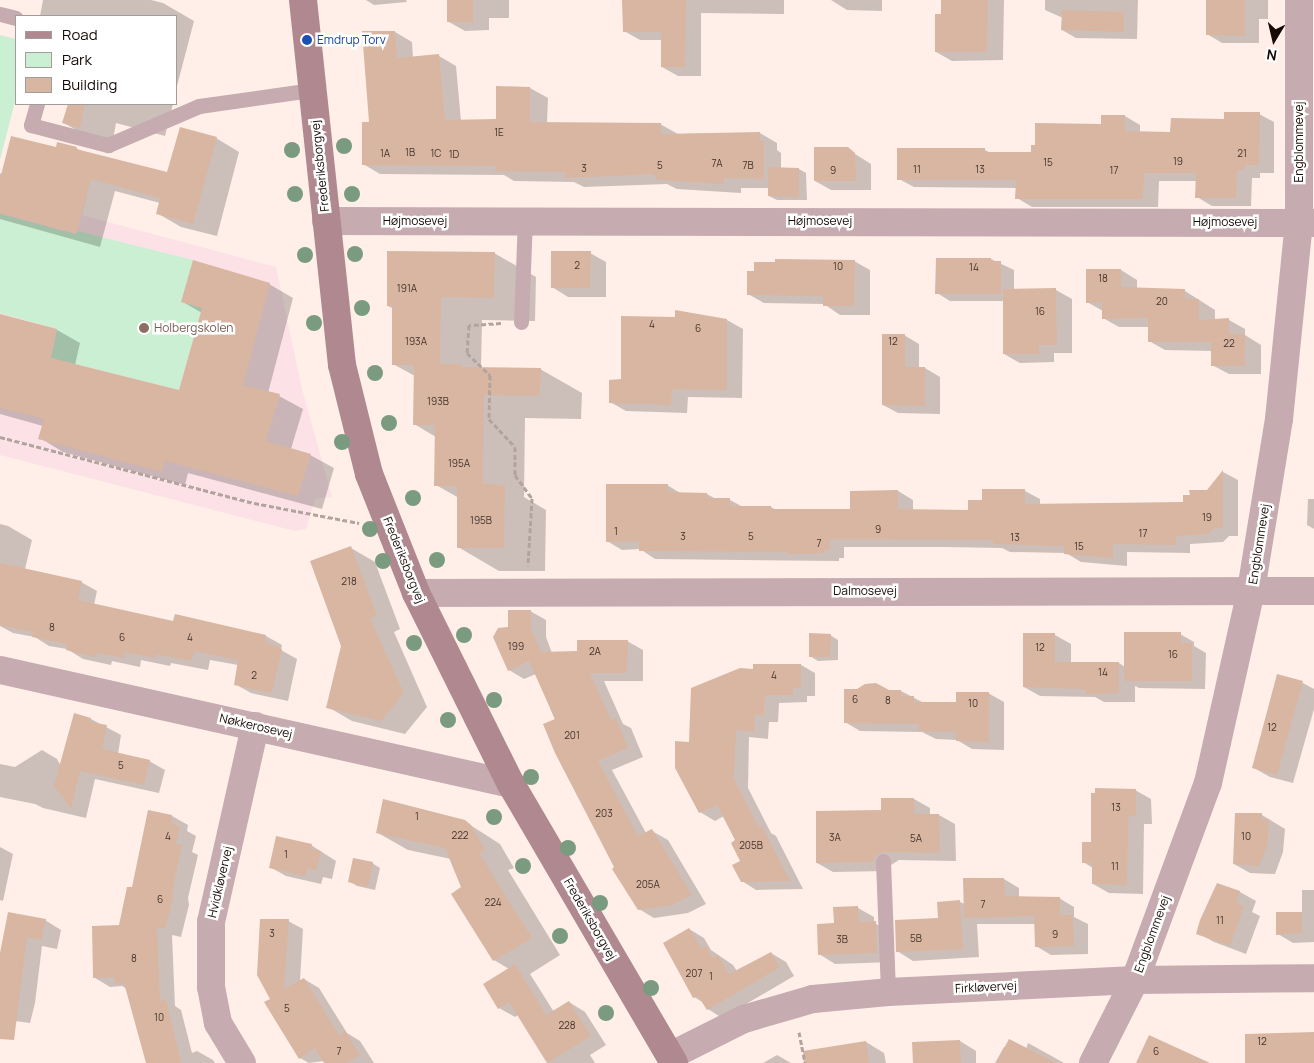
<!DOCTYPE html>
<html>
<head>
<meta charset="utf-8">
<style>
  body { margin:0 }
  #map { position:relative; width:1314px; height:1063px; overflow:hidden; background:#ffefe8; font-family:Manrope,sans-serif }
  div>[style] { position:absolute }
  .education>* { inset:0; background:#fce1e6 }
  .green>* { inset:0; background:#cbefd2 }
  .shadow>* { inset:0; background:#0003 }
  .building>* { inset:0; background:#d8b6a2 }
  .path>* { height:3px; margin-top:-1.5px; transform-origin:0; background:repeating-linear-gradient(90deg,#b2a39d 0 5px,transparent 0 7.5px) }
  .lane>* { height:15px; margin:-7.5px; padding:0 7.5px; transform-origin:7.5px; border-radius:7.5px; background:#c6abb0 }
  .street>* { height:28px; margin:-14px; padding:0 14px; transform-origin:14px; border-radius:14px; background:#c6abb0 }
  .secondary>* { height:28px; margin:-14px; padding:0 14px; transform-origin:14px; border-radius:14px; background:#af8890 }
  .trees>* { width:16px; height:16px; margin:-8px; border-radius:50%; background:#7a9b7f }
  .dots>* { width:14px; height:14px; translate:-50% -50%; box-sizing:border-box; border:2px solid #fff; border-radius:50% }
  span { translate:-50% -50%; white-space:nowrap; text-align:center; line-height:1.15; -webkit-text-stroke:5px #fff; paint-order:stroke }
  .number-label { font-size:10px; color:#46342c }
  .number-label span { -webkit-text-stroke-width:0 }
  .transit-label { font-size:12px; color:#164399 }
  .left { translate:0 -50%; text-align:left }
  .street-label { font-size:12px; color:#150905 }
  .education-label { font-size:12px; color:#785e54 }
  .legend { position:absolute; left:15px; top:15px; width:162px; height:90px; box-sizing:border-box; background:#fff; border:1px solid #a19d9b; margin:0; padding:6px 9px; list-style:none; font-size:15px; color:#150905 }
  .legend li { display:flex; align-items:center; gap:10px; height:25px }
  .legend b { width:25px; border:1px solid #a19d9b }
  .north { position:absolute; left:1249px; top:15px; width:50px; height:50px; -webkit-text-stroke:4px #fff; paint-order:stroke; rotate:189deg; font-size:14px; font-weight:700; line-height:20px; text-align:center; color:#150905 }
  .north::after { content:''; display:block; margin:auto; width:18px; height:22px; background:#150905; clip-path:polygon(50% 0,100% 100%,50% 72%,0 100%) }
</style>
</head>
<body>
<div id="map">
  <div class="education">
    <div style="clip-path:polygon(0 173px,87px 196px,82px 215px,276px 267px,302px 389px,332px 497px,315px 499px,306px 529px,295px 531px,0 455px)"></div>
  </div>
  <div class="green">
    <div style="clip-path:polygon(0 35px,16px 39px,16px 98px,0 160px)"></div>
    <div style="clip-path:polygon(0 214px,76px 234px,77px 231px,193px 260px,182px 302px,202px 308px,179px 390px,51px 358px,57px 329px,0 313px)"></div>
  </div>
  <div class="shadow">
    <div style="clip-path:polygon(43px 0,151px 0,163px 3px,194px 21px,176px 90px,176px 16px,40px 16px)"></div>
    <div style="clip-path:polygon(366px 0,406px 0,407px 2px,374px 5px)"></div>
    <div style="clip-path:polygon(449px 0,509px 0,509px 18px,489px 18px,489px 30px,465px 31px,449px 22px)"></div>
    <div style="clip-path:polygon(624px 0,784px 0,784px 14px,701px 13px,701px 76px,678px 76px,662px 67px,662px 40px,640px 40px,624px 31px)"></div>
    <div style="clip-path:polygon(831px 0,882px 0,882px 11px,847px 10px)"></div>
    <div style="clip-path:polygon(942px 0,1004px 0,1003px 60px,952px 61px,936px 52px,942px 15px)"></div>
    <div style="clip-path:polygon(1045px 0,1138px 0,1137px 39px,1076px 38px,1062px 30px,1063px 18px,1045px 10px)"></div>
    <div style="clip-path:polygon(1207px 0,1268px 0,1268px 19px,1259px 19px,1259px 43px,1222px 43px,1207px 34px)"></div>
    <div style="clip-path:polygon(395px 32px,412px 42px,413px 58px,439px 56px,456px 66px,461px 121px,497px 121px,497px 87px,530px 88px,548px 98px,547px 123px,660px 124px,678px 134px,760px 133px,777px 143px,777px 150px,781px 153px,781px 169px,799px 169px,806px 173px,807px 200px,777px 200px,769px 196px,769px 188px,741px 188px,741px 193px,677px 189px,667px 184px,584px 187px,574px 182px,514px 181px,504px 175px,380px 174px,363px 164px,370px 124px)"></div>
    <div style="clip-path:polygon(69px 104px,173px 104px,165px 136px,116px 123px,112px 145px,95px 141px,64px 123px)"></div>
    <div style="clip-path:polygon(1259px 114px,1274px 122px,1274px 173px,1260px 173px,1260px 178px,1252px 178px,1251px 206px,1212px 206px,1197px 197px,1197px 181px,1159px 181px,1158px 207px,1032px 207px,1017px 198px,1017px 188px,914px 187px,899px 179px,898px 150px,985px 150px,991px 153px,1032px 153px,1125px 116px,1140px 125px,1140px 133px,1172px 133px)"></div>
    <div style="clip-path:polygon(216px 138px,239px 152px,217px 236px,181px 227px,157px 213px,160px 203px,115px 191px,100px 247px,0 219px,0 174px,57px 149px,76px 148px,85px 153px,168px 174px)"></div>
    <div style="clip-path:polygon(847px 149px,871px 164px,871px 190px,831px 190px,815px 181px)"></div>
    <div style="clip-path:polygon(494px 253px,536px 277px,535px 321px,482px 320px,481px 369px,540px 369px,582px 393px,581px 419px,525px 418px,524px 497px,546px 510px,545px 571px,499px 571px,458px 547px,459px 498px,436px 485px,436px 437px,414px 424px,415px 376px,393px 364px,394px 309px,388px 306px)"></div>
    <div style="clip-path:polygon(590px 253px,606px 262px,606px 297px,568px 297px,552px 287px)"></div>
    <div style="clip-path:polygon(991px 259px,1014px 270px,1014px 290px,1056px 290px,1072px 299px,1072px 353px,1054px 353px,1054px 362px,1020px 363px,1004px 354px,1004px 301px,950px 301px,937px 293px)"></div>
    <div style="clip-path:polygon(854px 261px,870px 270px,870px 315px,840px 315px,824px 304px,764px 303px,748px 294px,755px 272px)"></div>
    <div style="clip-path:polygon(1121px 270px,1137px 280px,1137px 289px,1185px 291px,1215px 310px,1215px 320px,1229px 320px,1245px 329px,1245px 335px,1261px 345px,1261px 374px,1229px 374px,1212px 365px,1212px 351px,1165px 350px,1149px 341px,1150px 327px,1119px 327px,1103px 318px,1103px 311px,1087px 302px)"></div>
    <div style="clip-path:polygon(269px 284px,293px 298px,268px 393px,279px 396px,303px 409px,291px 449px,310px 455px,334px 468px,322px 509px,188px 473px,185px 485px,63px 452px,40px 438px,43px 426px,0 414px,0 315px,57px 330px,80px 343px,75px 365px,180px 392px,202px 313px,183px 302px)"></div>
    <div style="clip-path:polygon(727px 320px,743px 329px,742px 398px,688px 397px,687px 413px,626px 411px,610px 402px,622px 381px)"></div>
    <div style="clip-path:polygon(904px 335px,919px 344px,919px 368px,925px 368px,940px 377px,940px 414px,898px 413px,883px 405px)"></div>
    <div style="clip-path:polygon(1223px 472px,1238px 480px,1238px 536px,1229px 536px,1223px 542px,1190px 544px,1190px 553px,1127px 552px,1127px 566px,1081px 562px,1066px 553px,1010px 552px,1002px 548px,943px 547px,844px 547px,844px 558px,839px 558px,839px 561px,655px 559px,640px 549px,622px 550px,607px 541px,667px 485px,682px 494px,707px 494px,716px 499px,730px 500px,743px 507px,771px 507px,776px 510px,851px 511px,898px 491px,913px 500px,913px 510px,970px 511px,983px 502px,1025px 491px,1040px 499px,1040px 505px,1184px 503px,1208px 491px)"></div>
    <div style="clip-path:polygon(1308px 499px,1314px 499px,1314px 529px,1307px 525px)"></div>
    <div style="clip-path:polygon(0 524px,8px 526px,32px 540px,25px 569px,81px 582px,97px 591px,94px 605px,174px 623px,266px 636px,282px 645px,281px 650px,297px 659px,288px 701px,251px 693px,235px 684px,238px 665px,210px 660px,208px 670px,171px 663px,170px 666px,141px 660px,140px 667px,112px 661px,111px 665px,83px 659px,67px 649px,49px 646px,35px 637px,13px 633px,0 626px)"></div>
    <div style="clip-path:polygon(351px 548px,375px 562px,400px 629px,394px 632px,427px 707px,405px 734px,352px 721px,328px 707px,342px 646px)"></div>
    <div style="clip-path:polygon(530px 611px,546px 620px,546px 637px,552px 653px,579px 652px,627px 641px,643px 650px,643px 681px,604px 681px,623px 724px,631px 728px,643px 757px,612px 770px,646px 833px,652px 831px,668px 840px,706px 904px,688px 913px,654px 918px,639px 909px,616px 867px,536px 674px,524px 679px,509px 670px,510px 629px)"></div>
    <div style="clip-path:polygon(1180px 634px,1194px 642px,1194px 646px,1206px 653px,1205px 689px,1139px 688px,1135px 686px,1135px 702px,1104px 702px,1095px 697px,1040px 696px,1024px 687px,1055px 635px,1071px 644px,1071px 663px,1119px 663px,1125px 667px)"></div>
    <div style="clip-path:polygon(830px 635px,838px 640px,838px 660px,818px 661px,810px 656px)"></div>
    <div style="clip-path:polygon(801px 665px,815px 673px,815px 696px,807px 696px,807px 702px,779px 703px,778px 722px,769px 722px,768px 739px,749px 737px,748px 788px,771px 833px,776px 836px,803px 889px,756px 890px,742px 881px,742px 861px,737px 841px,724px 816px,715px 821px,700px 812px,690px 743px,754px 670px)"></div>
    <div style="clip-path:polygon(1278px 676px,1303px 683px,1314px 689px,1314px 709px,1293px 783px,1270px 777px,1254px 768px)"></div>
    <div style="clip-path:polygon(889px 691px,901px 691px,924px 703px,957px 704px,988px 693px,1004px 702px,1004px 750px,972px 749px,957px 740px,936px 739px,922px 732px,860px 731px,845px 722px)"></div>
    <div style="clip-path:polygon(75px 715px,91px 719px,121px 735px,118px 754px,149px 761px,165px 770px,159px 793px,95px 779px,86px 818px,43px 808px,35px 804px,0 797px,0 764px,15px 767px,42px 750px,57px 759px,61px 766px)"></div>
    <div style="clip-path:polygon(1135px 790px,1151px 799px,1152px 824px,1144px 824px,1143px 894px,1109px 893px,1093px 884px,1093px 868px,1083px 862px,1092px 843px)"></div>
    <div style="clip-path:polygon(914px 799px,930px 808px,930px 815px,939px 815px,955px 824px,956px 861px,899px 860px,891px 865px,890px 871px,833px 872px,817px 863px,883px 811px)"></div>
    <div style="clip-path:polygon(149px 811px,172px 816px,188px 825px,187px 831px,196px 836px,192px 852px,198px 855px,188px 898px,189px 905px,181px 937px,172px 935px,175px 1006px,181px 1010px,192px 1053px,197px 1051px,213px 1060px,215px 1063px,147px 1063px,127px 989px,122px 986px,110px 987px,95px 978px,120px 926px,133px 889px)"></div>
    <div style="clip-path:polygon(1262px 815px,1285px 829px,1283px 852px,1275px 874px,1250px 873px,1234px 864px)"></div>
    <div style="clip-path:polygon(464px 821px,500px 844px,514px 868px,508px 870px,560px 955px,530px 974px,554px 1012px,569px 1002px,585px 1012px,606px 1045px,590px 1055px,595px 1063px,548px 1063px,518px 1015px,515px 1017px,499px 1008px,509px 969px,494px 960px,453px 894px,463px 888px,451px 859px,408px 850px,378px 833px)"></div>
    <div style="clip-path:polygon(311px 845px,336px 861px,332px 879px,323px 877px,321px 884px,286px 876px,270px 867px)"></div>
    <div style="clip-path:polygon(0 847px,13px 854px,3px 901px,0 900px)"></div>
    <div style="clip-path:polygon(372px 863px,380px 868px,375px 890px,357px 886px,349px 881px)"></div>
    <div style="clip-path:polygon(1004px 879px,1019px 888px,1019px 898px,1059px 898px,1074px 907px,1074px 917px,1088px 924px,1088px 954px,1051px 955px,1036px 946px,1036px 924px,977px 924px,979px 957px,913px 961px,897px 951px,960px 902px,965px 904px)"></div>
    <div style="clip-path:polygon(1218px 884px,1240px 892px,1256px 901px,1252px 912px,1260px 916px,1246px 954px,1214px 942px,1198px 933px)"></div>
    <div style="clip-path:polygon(1302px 890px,1314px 890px,1314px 942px,1293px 943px,1278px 934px,1278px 914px,1302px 913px)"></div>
    <div style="clip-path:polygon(858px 908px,874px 917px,874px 923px,892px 932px,893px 962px,835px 964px,819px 954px,835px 924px)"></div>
    <div style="clip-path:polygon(45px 920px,61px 930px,57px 949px,42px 946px,35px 1003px,30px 1023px,0 1019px,0 959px)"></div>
    <div style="clip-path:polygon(288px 921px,303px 929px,300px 981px,304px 979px,319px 988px,347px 1033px,360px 1041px,374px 1063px,326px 1063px,324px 1061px,309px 1063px,300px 1058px,271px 999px)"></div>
    <div style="clip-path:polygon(689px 929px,704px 938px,711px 950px,733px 965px,737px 971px,771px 953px,786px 962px,794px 976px,722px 1018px,708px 1009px,704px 1003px,694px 997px)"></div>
    <div style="clip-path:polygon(960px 1041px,976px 1051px,976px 1063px,914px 1063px,914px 1044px)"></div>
    <div style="clip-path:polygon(866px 1042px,884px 1053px,886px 1063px,832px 1063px)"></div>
    <div style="clip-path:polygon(1028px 1043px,1048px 1054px,1064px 1063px,995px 1063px,1004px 1047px,1026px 1049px)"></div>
    <div style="clip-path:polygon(777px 1055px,791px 1063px,763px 1063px)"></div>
  </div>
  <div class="building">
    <div style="clip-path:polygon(447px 0,473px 0,473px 22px,447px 22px)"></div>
    <div style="clip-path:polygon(622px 0,686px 0,685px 67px,661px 67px,661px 32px,623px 32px)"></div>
    <div style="clip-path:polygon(941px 0,988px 0,987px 52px,935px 52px,935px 14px,941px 14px)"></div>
    <div style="clip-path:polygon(1206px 0,1245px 0,1245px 36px,1206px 35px)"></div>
    <div style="clip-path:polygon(1062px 10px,1124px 12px,1124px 32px,1061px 30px)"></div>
    <div style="clip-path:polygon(362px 31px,395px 31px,397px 58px,439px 54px,445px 120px,496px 119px,496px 86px,530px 87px,530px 122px,661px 123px,661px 134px,760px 132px,760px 141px,764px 141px,764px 179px,724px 178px,724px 184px,658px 180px,653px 174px,565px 178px,565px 172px,495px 171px,495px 166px,362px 165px,362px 122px,369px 122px)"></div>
    <div style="clip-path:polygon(68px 104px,85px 104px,80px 128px,62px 123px)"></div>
    <div style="clip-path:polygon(1224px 112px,1260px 112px,1259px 165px,1245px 165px,1245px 170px,1237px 170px,1236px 198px,1195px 198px,1196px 173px,1144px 173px,1143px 199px,1015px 199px,1016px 180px,897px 180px,897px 148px,985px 148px,985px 152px,1031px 152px,1031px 145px,1035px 145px,1035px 123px,1101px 124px,1101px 115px,1125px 115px,1125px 131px,1170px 132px,1171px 118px,1224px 119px)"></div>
    <div style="clip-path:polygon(180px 127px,217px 137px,193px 224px,156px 214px,160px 198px,91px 179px,76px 234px,0 213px,0 179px,11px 136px,56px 147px,57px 142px,77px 147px,76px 149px,167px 172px)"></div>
    <div style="clip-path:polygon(814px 147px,848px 147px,855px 153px,856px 181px,814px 181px)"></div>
    <div style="clip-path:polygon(768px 167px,799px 168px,799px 197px,768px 196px)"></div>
    <div style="clip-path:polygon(387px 251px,495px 252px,494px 298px,441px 297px,440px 364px,462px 364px,462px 367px,541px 368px,540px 396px,484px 395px,483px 484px,505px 485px,504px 548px,457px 548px,457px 486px,434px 486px,435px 425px,413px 425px,414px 365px,392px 365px,392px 306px,387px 306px)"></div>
    <div style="clip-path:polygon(551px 251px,591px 251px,590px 288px,551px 288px)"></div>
    <div style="clip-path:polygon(936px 258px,991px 258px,991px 261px,1001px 261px,1001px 294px,935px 294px)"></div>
    <div style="clip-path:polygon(775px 259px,855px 260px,854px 306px,823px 306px,823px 296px,747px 295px,747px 271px,754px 271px,754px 262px,775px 262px)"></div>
    <div style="clip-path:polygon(193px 260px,270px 283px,243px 385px,280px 394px,266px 441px,311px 454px,298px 496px,165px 461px,162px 472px,38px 439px,44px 419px,0 408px,0 314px,57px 329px,51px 358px,179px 390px,202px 308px,181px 302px)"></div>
    <div style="clip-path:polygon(1086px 269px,1121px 269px,1121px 287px,1185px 289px,1185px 299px,1199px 299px,1199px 320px,1229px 318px,1229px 334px,1245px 334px,1245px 366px,1211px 366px,1211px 342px,1148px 342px,1148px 318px,1102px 319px,1102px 302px,1086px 303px)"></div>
    <div style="clip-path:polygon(1056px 288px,1057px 345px,1039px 345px,1039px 354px,1003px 354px,1003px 289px)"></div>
    <div style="clip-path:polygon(675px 310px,727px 319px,727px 390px,672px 389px,671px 405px,609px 403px,609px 380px,621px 379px,621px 316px,675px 317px)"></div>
    <div style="clip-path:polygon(882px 334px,905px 334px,905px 367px,925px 367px,925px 406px,882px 405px)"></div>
    <div style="clip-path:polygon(1223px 470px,1223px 528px,1214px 528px,1208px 534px,1176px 536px,1176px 545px,1113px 544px,1113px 558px,1064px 554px,1064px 546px,993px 544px,993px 540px,830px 539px,830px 550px,824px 550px,824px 553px,810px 554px,788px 554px,788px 552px,639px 551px,639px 541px,606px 542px,606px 484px,668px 484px,668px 492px,707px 493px,707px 498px,730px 498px,730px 506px,771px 506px,771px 509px,850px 509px,850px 491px,898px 490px,898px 509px,968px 510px,968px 500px,982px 500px,982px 489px,1025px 489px,1025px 504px,1183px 502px,1183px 495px,1190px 495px,1189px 490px,1207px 490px)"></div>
    <div style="clip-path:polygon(351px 546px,377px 616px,370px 618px,404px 693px,381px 721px,326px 708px,341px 646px,310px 561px)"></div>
    <div style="clip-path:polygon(0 563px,82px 581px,78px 600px,173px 621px,175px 614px,266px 635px,265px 642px,282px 649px,272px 693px,234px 685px,238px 660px,194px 651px,192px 661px,155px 654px,154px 658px,125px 652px,124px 658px,96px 653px,95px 657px,66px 650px,67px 644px,32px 637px,33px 632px,0 625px)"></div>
    <div style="clip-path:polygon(508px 610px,531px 610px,531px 628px,541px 652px,577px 651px,577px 640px,628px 640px,627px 673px,590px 673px,611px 720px,616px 718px,628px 748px,598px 761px,638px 836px,652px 829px,692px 895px,672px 905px,638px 910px,612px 869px,614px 867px,555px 753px,543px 724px,555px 719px,529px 661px,508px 671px,493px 637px,498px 628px,508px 627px)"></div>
    <div style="clip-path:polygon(1124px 632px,1181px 632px,1181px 643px,1192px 643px,1192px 681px,1124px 681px)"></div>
    <div style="clip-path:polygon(809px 633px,831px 634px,830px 657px,809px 657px)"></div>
    <div style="clip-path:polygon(1023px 633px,1055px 633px,1055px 662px,1119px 662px,1119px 693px,1086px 694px,1086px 690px,1080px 689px,1023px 687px)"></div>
    <div style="clip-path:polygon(753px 664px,801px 664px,801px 688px,793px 688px,793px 695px,765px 695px,764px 715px,755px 715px,754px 732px,736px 730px,734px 779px,759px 828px,762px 826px,790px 881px,741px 882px,732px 865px,740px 861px,731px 843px,735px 840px,717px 805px,699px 813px,675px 768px,675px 741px,689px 742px,691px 688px,740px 668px,753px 669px)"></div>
    <div style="clip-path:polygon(1277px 674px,1303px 681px,1277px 775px,1252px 768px)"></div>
    <div style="clip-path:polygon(876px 683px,889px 690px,901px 690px,901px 696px,914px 696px,914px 702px,956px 702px,956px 692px,989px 692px,989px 742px,956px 741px,956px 732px,919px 731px,919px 724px,844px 723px,844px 689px,857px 689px,865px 684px)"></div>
    <div style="clip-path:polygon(74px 713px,91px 718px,90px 722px,107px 725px,102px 749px,150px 760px,144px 785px,80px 771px,71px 809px,54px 786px)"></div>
    <div style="clip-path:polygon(1095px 788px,1136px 789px,1136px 815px,1129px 816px,1128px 825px,1127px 885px,1092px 884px,1092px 863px,1082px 863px,1082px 842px,1091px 842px,1091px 793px,1095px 793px)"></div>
    <div style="clip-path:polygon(881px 798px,914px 798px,914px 814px,939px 814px,940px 853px,882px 852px,875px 856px,874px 862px,816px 863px,816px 811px,881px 810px)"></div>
    <div style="clip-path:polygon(383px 799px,465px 820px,471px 825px,485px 850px,479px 853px,532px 938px,493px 961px,451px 894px,461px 887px,445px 848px,376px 833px)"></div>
    <div style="clip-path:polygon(148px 810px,172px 815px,171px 824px,180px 826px,176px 844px,182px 845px,173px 888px,172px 894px,174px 894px,165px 929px,157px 927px,160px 1001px,166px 999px,181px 1063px,146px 1063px,124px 983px,115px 984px,115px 977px,93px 978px,92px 926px,119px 925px,127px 887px,132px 887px)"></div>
    <div style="clip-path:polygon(1235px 813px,1262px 813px,1262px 819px,1269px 819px,1268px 843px,1259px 866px,1233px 864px)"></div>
    <div style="clip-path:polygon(276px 836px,312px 844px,311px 849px,321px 851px,316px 870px,307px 868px,305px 876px,269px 868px)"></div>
    <div style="clip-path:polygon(353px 858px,373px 862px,368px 887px,348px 882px)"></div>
    <div style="clip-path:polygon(963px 878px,1004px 878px,1005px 896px,1060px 897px,1060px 915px,1073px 915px,1074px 946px,1035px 947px,1034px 916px,964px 918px)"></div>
    <div style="clip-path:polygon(1217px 883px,1240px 891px,1236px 903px,1244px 906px,1230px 946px,1196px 934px,1200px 920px)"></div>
    <div style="clip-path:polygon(960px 900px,963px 949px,896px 952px,895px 920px,938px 918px,937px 902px)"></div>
    <div style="clip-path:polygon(858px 906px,859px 922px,876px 921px,877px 953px,818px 955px,817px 924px,834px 923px,833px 907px)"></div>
    <div style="clip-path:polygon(8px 912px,46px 919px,41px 940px,27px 937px,14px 1040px,0 1039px,0 953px)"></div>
    <div style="clip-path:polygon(1276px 912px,1302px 912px,1302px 933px,1276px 935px)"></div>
    <div style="clip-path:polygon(260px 919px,289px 919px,284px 989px,304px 978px,339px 1035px,345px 1031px,360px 1055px,347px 1063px,324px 1063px,315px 1048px,299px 1059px,264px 1002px,270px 999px,257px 975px)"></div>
    <div style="clip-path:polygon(689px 928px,702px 949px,706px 946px,713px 958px,718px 955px,729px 974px,771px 952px,780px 967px,707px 1010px,698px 996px,693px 998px,663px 943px)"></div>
    <div style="clip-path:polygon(515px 964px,546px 1015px,569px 1001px,591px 1036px,547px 1063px,509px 1002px,498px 1009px,483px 984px)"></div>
    <div style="clip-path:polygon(1314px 1032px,1314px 1063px,1245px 1063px,1245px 1034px)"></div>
    <div style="clip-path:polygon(1149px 1035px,1210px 1063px,1136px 1063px)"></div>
    <div style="clip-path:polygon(1009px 1039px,1056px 1063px,996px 1063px)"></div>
    <div style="clip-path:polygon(960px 1040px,961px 1063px,913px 1063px,912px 1042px)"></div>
    <div style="clip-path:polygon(866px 1041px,869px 1063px,804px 1063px,803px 1051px)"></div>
  </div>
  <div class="path">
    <div style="left:501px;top:323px;width:32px;rotate:176deg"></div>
    <div style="left:469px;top:325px;width:28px;rotate:94deg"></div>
    <div style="left:467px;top:353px;width:32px;rotate:44deg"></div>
    <div style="left:490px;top:375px;width:44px;rotate:91.3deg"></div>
    <div style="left:489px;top:419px;width:38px;rotate:47deg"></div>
    <div style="left:515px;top:447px;width:28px;rotate:90deg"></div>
    <div style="left:515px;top:475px;width:29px;rotate:54deg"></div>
    <div style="left:532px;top:498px;width:68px;rotate:93.4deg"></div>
    <div style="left:0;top:437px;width:262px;rotate:14.6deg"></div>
    <div style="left:254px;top:503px;width:107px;rotate:10.8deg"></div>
    <div style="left:799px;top:1032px;width:32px;rotate:79deg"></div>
  </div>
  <div class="lane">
    <div style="left:0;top:14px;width:16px;rotate:14deg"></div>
    <div style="left:37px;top:104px;width:22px;rotate:106deg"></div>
    <div style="left:31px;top:125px;width:80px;rotate:14.6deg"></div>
    <div style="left:108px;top:145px;width:99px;rotate:-23.2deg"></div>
    <div style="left:199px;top:106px;width:114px;rotate:-8.1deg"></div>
    <div style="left:521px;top:322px;width:102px;rotate:-87.8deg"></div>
    <div style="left:883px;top:861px;width:131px;rotate:87.8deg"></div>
  </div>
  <div class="street">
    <div style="left:326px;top:221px;width:988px;rotate:0.12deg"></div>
    <div style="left:416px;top:593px;width:898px;rotate:-0.13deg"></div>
    <div style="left:0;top:670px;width:524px;rotate:12.58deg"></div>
    <div style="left:670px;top:1056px;width:83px;rotate:-26.6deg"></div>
    <div style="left:744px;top:1019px;width:72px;rotate:-16.2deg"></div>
    <div style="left:813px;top:999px;width:75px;rotate:-5.3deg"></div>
    <div style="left:888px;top:992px;width:247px;rotate:-2.8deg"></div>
    <div style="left:1135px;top:980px;width:179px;rotate:-0.6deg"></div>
    <div style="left:242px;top:1063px;width:47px;rotate:-121deg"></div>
    <div style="left:218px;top:1023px;width:37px;rotate:-101deg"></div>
    <div style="left:211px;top:987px;width:65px;rotate:-90deg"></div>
    <div style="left:211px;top:922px;width:201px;rotate:-77.3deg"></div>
    <div style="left:1093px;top:1063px;width:93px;rotate:-63.2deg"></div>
    <div style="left:1135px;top:980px;width:210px;rotate:-69.7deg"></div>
    <div style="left:1208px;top:783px;width:198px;rotate:-77.4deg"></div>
    <div style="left:1251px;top:590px;width:173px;rotate:-80.7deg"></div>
    <div style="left:1279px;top:419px;width:197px;rotate:-84.2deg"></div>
    <div style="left:1299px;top:223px;width:223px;rotate:-90deg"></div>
  </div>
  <div class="secondary">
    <div style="left:303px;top:0;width:367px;rotate:83.9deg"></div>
    <div style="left:342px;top:365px;width:112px;rotate:76.1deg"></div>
    <div style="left:369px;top:474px;width:128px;rotate:68.4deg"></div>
    <div style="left:416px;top:593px;width:213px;rotate:63.6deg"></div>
    <div style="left:511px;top:784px;width:323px;rotate:59.7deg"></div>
  </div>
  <div class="trees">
    <div style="left:344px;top:146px"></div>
    <div style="left:292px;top:150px"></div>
    <div style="left:295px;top:194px"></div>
    <div style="left:352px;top:194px"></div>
    <div style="left:355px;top:254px"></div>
    <div style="left:305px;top:255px"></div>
    <div style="left:362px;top:308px"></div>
    <div style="left:314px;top:323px"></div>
    <div style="left:375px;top:373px"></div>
    <div style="left:389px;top:423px"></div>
    <div style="left:342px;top:442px"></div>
    <div style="left:413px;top:498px"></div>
    <div style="left:370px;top:529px"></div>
    <div style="left:437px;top:560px"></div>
    <div style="left:383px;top:561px"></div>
    <div style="left:464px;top:635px"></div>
    <div style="left:414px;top:643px"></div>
    <div style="left:494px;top:700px"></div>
    <div style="left:448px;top:720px"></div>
    <div style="left:531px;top:777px"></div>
    <div style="left:494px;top:817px"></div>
    <div style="left:568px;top:848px"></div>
    <div style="left:523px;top:866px"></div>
    <div style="left:600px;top:903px"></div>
    <div style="left:560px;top:936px"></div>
    <div style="left:651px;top:988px"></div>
    <div style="left:606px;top:1013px"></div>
  </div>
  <div class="dots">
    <div style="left:307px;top:40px;background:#1a4fb4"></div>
    <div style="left:144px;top:328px;background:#8d6e63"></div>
  </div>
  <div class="number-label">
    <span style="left:499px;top:133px">1E</span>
    <span style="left:410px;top:153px">1B</span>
    <span style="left:385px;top:154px">1A</span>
    <span style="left:436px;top:154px">1C</span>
    <span style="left:1242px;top:154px">21</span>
    <span style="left:454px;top:155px">1D</span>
    <span style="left:1178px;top:162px">19</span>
    <span style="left:1048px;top:163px">15</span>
    <span style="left:717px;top:164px">7A</span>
    <span style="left:660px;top:166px">5</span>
    <span style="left:748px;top:166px">7B</span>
    <span style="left:584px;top:169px">3</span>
    <span style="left:917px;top:170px">11</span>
    <span style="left:980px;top:170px">13</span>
    <span style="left:833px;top:171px">9</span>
    <span style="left:1114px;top:171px">17</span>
    <span style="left:577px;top:266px">2</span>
    <span style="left:838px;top:267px">10</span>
    <span style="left:974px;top:268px">14</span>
    <span style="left:1103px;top:279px">18</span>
    <span style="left:407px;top:289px">191A</span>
    <span style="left:1162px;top:302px">20</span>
    <span style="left:1040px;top:312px">16</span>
    <span style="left:652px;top:325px">4</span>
    <span style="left:698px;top:329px">6</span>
    <span style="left:416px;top:342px">193A</span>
    <span style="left:893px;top:342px">12</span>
    <span style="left:1229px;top:344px">22</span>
    <span style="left:438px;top:402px">193B</span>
    <span style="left:459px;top:464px">195A</span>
    <span style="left:1207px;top:518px">19</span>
    <span style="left:481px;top:521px">195B</span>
    <span style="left:878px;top:530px">9</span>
    <span style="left:616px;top:532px">1</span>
    <span style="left:1143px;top:534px">17</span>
    <span style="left:683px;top:537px">3</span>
    <span style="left:751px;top:537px">5</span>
    <span style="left:1015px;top:538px">13</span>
    <span style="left:819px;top:544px">7</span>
    <span style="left:1079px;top:547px">15</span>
    <span style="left:349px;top:582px">218</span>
    <span style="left:52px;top:628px">8</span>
    <span style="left:122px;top:638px">6</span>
    <span style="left:190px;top:638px">4</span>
    <span style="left:516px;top:647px">199</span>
    <span style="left:1040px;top:648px">12</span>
    <span style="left:595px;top:652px">2A</span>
    <span style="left:1173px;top:655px">16</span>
    <span style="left:1103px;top:673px">14</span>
    <span style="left:254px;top:676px">2</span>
    <span style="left:774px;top:676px">4</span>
    <span style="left:855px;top:700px">6</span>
    <span style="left:888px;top:701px">8</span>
    <span style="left:973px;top:704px">10</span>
    <span style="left:1272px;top:728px">12</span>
    <span style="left:572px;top:736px">201</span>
    <span style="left:121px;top:766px">5</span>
    <span style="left:1116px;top:808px">13</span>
    <span style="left:604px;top:814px">203</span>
    <span style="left:417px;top:817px">1</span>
    <span style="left:460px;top:836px">222</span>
    <span style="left:168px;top:837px">4</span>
    <span style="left:1246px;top:837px">10</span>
    <span style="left:835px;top:838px">3A</span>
    <span style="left:916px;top:839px">5A</span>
    <span style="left:751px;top:846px">205B</span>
    <span style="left:286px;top:855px">1</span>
    <span style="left:1115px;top:867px">11</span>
    <span style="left:648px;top:885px">205A</span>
    <span style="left:160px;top:900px">6</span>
    <span style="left:493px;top:903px">224</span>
    <span style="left:983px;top:905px">7</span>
    <span style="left:1220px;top:921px">11</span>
    <span style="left:272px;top:934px">3</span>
    <span style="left:1055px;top:935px">9</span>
    <span style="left:916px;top:939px">5B</span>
    <span style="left:842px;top:940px">3B</span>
    <span style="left:134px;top:959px">8</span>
    <span style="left:694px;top:974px">207</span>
    <span style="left:711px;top:977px">1</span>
    <span style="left:287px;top:1009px">5</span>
    <span style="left:159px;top:1018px">10</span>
    <span style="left:567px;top:1026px">228</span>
    <span style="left:1262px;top:1042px">12</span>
    <span style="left:339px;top:1052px">7</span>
    <span style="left:1156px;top:1052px">6</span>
  </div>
  <div class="transit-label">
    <span class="left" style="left:317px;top:40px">Emdrup Torv</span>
  </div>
  <div class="street-label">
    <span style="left:1299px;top:142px;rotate:-90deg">Engblommevej</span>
    <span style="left:320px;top:166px;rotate:-96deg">Frederiksborgvej</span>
    <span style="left:415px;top:221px">Højmosevej</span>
    <span style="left:820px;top:221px">Højmosevej</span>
    <span style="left:1225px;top:222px">Højmosevej</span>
    <span style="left:1259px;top:544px;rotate:-81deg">Engblommevej</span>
    <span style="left:404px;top:560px;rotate:68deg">Frederiksborgvej</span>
    <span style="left:865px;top:591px">Dalmosevej</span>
    <span style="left:256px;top:726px;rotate:13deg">Nøkkerosevej</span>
    <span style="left:220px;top:882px;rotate:-77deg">Hvidkløvervej</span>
    <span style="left:590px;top:919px;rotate:60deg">Frederiksborgvej</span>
    <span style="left:1152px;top:934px;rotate:-70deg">Engblommevej</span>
    <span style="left:986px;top:987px;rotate:-3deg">Firkløvervej</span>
  </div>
  <div class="education-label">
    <span class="left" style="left:154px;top:328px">Holbergskolen</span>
  </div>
  <ul class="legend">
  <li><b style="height:6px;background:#af8890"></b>Road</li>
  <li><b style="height:14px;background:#cbefd2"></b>Park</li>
  <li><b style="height:14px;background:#d8b6a2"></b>Building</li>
  </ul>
  <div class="north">N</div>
</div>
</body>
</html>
